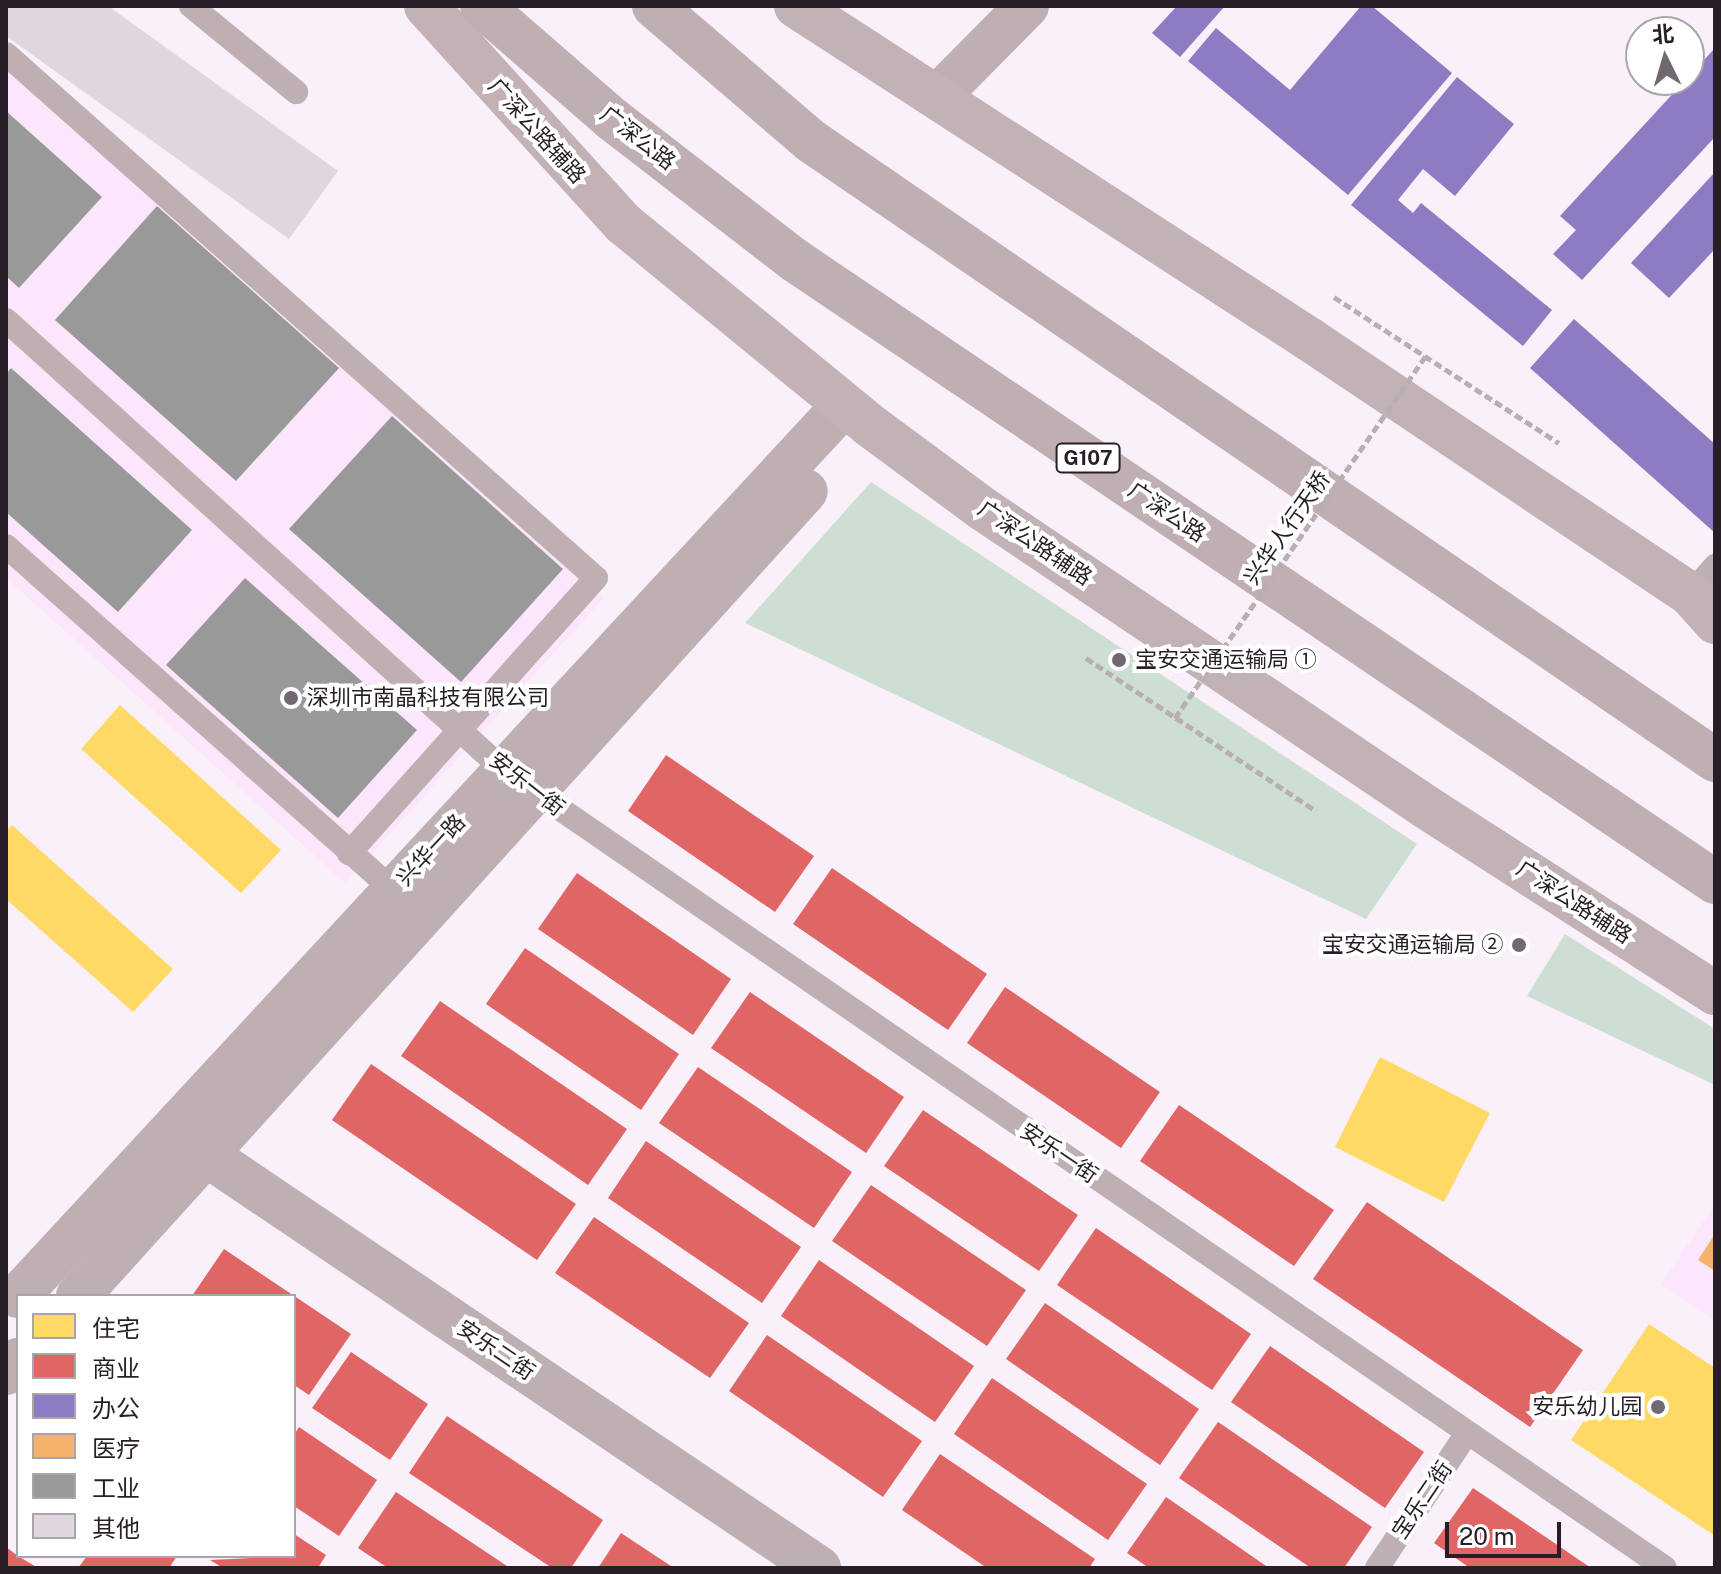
<!DOCTYPE html>
<html>
<head>
<meta charset="utf-8">
<style>
  body { margin:0 }
  #map { position:relative; width:1721px; height:1574px; overflow:hidden; background:#faf0fa; font-family:"Public Sans","Noto Sans SC",sans-serif }
  div>[style] { position:absolute }
  .built>* { inset:0; background:#fce6fb }
  .forest>* { inset:0; background:#cdded2 }
  .homes>* { inset:0; background:#ffd966 }
  .shops>* { inset:0; background:#e06666 }
  .offices>* { inset:0; background:#8e7cc3 }
  .health>* { inset:0; background:#f6b26b }
  .industry>* { inset:0; background:#999 }
  .building>* { inset:0; background:#dfd6df }
  .path>* { height:5px; margin-top:-2.5px; transform-origin:0; background:repeating-linear-gradient(90deg,#b9aeb0 0 8px,transparent 0 12px) }
  .service>* { height:24px; margin:-12px; padding:0 12px; transform-origin:12px; border-radius:12px; background:#beb0b2 }
  .minor>* { height:44px; margin:-22px; padding:0 22px; transform-origin:22px; border-radius:22px; background:#beb0b2 }
  .tertiary>* { height:44px; margin:-22px; padding:0 22px; transform-origin:22px; border-radius:22px; background:#beb0b2 }
  .primary>* { height:44px; margin:-22px; padding:0 22px; transform-origin:22px; border-radius:22px; background:#c2b1b5 }
  .trunk>* { height:44px; margin:-22px; padding:0 22px; transform-origin:22px; border-radius:22px; background:#bfaeb2 }
  .path-bridge>* { height:5px; margin-top:-2.5px; transform-origin:0; background:repeating-linear-gradient(90deg,#b9aeb0 0 8px,transparent 0 12px) }
  .dots>* { width:22px; height:22px; translate:-50% -50%; box-sizing:border-box; border:4px solid #fff; border-radius:50% }
  span { translate:-50% -50%; white-space:nowrap; text-align:center; line-height:1.15; -webkit-text-stroke:8px #fff; paint-order:stroke }
  .shield-label span { padding:2px 6px; background:#fff; border:2px solid; border-radius:6px; -webkit-text-stroke-width:0 }
  .shield-label { font-size:20px; color:#271e27; font-weight:700 }
  .street-label { font-size:22px; color:#271e27 }
  .poi-label { font-size:22px; color:#271e27 }
  .left { translate:0 -50%; text-align:left }
  .right { translate:-100% -50%; text-align:right }
  .frame { position:absolute; inset:0; border:8px solid #271e27; pointer-events:none }
  .legend { position:absolute; left:16px; top:1294px; width:280px; height:264px; box-sizing:border-box; background:#fff; border:2px solid #a9a5a9; margin:0; padding:10px 14px; list-style:none; font-size:24px; color:#271e27 }
  .legend li { display:flex; align-items:center; gap:16px; height:40px }
  .legend b { width:40px; border:2px solid #a9a5a9 }
  .north { position:absolute; left:1625px; top:16px; width:80px; height:80px; box-sizing:border-box; background:#fff; border:2px solid #a9a5a9; border-radius:50%; rotate:355deg; font-size:22px; font-weight:700; line-height:32px; text-align:center; color:#271e27 }
  .north::after { content:''; display:block; margin:auto; width:28px; height:36px; background:#716871; clip-path:polygon(50% 0,100% 100%,50% 72%,0 100%) }
  .scale { position:absolute; left:1445px; top:1522px; width:116px; height:36px; box-sizing:border-box; border:4px solid #271e27; border-top:0; padding-left:10px; font-size:24px; line-height:28px; white-space:nowrap; color:#271e27; -webkit-text-stroke:6px #fff; paint-order:stroke }
</style>
</head>
<body>
<div id="map">
  <div class="built">
    <div style="clip-path:polygon(6px 61px,604px 598px,345px 883px,6px 578px)"></div>
    <div style="clip-path:polygon(1715px 1204px,1715px 1320px,1661px 1284px)"></div>
  </div>
  <div class="forest">
    <div style="clip-path:polygon(871px 482px,1417px 844px,1366px 919px,745px 623px)"></div>
    <div style="clip-path:polygon(1565px 934px,1715px 1029px,1715px 1085px,1527px 996px)"></div>
  </div>
  <div class="homes">
    <div style="clip-path:polygon(120px 705px,281px 850px,241px 893px,81px 749px)"></div>
    <div style="clip-path:polygon(12px 825px,173px 969px,133px 1012px,6px 899px,6px 831px)"></div>
    <div style="clip-path:polygon(1380px 1057px,1490px 1113px,1444px 1202px,1335px 1147px)"></div>
    <div style="clip-path:polygon(1649px 1324px,1715px 1368px,1715px 1536px,1571px 1440px)"></div>
  </div>
  <div class="shops">
    <div style="clip-path:polygon(666px 755px,814px 856px,775px 912px,628px 811px)"></div>
    <div style="clip-path:polygon(832px 868px,987px 974px,948px 1030px,793px 924px)"></div>
    <div style="clip-path:polygon(577px 873px,731px 979px,693px 1035px,538px 929px)"></div>
    <div style="clip-path:polygon(525px 948px,679px 1054px,641px 1110px,486px 1004px)"></div>
    <div style="clip-path:polygon(1005px 987px,1160px 1092px,1121px 1148px,967px 1043px)"></div>
    <div style="clip-path:polygon(750px 992px,904px 1097px,866px 1153px,711px 1048px)"></div>
    <div style="clip-path:polygon(440px 1001px,627px 1129px,588px 1185px,401px 1056px)"></div>
    <div style="clip-path:polygon(371px 1064px,576px 1204px,537px 1260px,332px 1120px)"></div>
    <div style="clip-path:polygon(698px 1067px,852px 1172px,814px 1228px,659px 1123px)"></div>
    <div style="clip-path:polygon(1179px 1105px,1334px 1210px,1294px 1266px,1140px 1161px)"></div>
    <div style="clip-path:polygon(923px 1110px,1078px 1215px,1039px 1271px,884px 1166px)"></div>
    <div style="clip-path:polygon(646px 1141px,801px 1247px,762px 1303px,608px 1198px)"></div>
    <div style="clip-path:polygon(871px 1185px,1026px 1290px,987px 1346px,832px 1241px)"></div>
    <div style="clip-path:polygon(1367px 1202px,1583px 1350px,1530px 1427px,1313px 1279px)"></div>
    <div style="clip-path:polygon(594px 1217px,749px 1323px,710px 1378px,555px 1273px)"></div>
    <div style="clip-path:polygon(1096px 1228px,1251px 1334px,1212px 1390px,1057px 1285px)"></div>
    <div style="clip-path:polygon(224px 1249px,351px 1334px,309px 1395px,294px 1385px,294px 1296px,192px 1296px)"></div>
    <div style="clip-path:polygon(819px 1260px,974px 1366px,935px 1422px,781px 1316px)"></div>
    <div style="clip-path:polygon(1045px 1303px,1199px 1409px,1160px 1465px,1006px 1359px)"></div>
    <div style="clip-path:polygon(767px 1335px,922px 1441px,883px 1497px,729px 1391px)"></div>
    <div style="clip-path:polygon(1270px 1346px,1424px 1452px,1385px 1508px,1231px 1402px)"></div>
    <div style="clip-path:polygon(351px 1352px,428px 1404px,390px 1460px,312px 1408px)"></div>
    <div style="clip-path:polygon(992px 1378px,1147px 1484px,1108px 1540px,954px 1434px)"></div>
    <div style="clip-path:polygon(447px 1416px,603px 1520px,571px 1568px,552px 1568px,409px 1473px)"></div>
    <div style="clip-path:polygon(1218px 1422px,1372px 1527px,1344px 1568px,1311px 1568px,1179px 1478px)"></div>
    <div style="clip-path:polygon(299px 1427px,377px 1480px,339px 1536px,294px 1506px,294px 1435px)"></div>
    <div style="clip-path:polygon(940px 1454px,1095px 1559px,1089px 1568px,987px 1568px,902px 1510px)"></div>
    <div style="clip-path:polygon(1473px 1488px,1550px 1540px,1591px 1568px,1470px 1568px,1434px 1543px)"></div>
    <div style="clip-path:polygon(396px 1492px,510px 1568px,388px 1568px,358px 1548px)"></div>
    <div style="clip-path:polygon(1166px 1497px,1243px 1550px,1269px 1568px,1149px 1568px,1127px 1553px)"></div>
    <div style="clip-path:polygon(621px 1533px,674px 1568px,598px 1568px)"></div>
    <div style="clip-path:polygon(294px 1534px,326px 1555px,318px 1568px,223px 1568px,210px 1560px,294px 1556px)"></div>
    <div style="clip-path:polygon(6px 1547px,18px 1556px,38px 1568px,6px 1568px)"></div>
    <div style="clip-path:polygon(87px 1556px,177px 1556px,169px 1568px,78px 1568px)"></div>
  </div>
  <div class="offices">
    <div style="clip-path:polygon(1177px 6px,1225px 6px,1180px 57px,1152px 33px)"></div>
    <div style="clip-path:polygon(1361px 6px,1372px 6px,1452px 73px,1348px 195px,1188px 61px,1216px 28px,1290px 90px)"></div>
    <div style="clip-path:polygon(1715px 48px,1715px 137px,1582px 280px,1553px 254px,1576px 230px,1560px 216px)"></div>
    <div style="clip-path:polygon(1457px 77px,1514px 124px,1455px 196px,1423px 169px,1398px 200px,1413px 213px,1421px 203px,1552px 310px,1523px 346px,1351px 205px)"></div>
    <div style="clip-path:polygon(1715px 172px,1715px 249px,1669px 298px,1631px 263px)"></div>
    <div style="clip-path:polygon(1574px 319px,1715px 444px,1715px 533px,1530px 368px)"></div>
  </div>
  <div class="health">
    <div style="clip-path:polygon(1715px 1234px,1715px 1271px,1698px 1260px)"></div>
  </div>
  <div class="industry">
    <div style="clip-path:polygon(6px 111px,102px 197px,19px 288px,6px 276px)"></div>
    <div style="clip-path:polygon(157px 206px,339px 368px,236px 481px,55px 320px)"></div>
    <div style="clip-path:polygon(11px 368px,192px 530px,118px 612px,6px 512px,6px 374px)"></div>
    <div style="clip-path:polygon(392px 416px,563px 569px,461px 682px,289px 529px)"></div>
    <div style="clip-path:polygon(245px 578px,417px 730px,338px 818px,166px 665px)"></div>
  </div>
  <div class="building">
    <div style="clip-path:polygon(6px 6px,108px 6px,338px 171px,289px 239px,6px 36px)"></div>
  </div>
  <div class="path">
    <div style="left:1334px;top:297px;width:268px;rotate:33deg"></div>
    <div style="left:1086px;top:658px;width:276px;rotate:33.6deg"></div>
  </div>
  <div class="service">
    <div style="left:191px;top:6px;width:136px;rotate:39.3deg"></div>
    <div style="left:6px;top:54px;width:789px;rotate:41.61deg"></div>
    <div style="left:596px;top:578px;width:370px;rotate:131.9deg"></div>
    <div style="left:6px;top:320px;width:673px;rotate:42.11deg"></div>
    <div style="left:505px;top:771px;width:1407px;rotate:34.49deg"></div>
    <div style="left:6px;top:546px;width:528px;rotate:41.62deg"></div>
    <div style="left:1690px;top:594px;width:38px;rotate:-48deg"></div>
    <div style="left:1377px;top:1568px;width:162px;rotate:-56.3deg"></div>
  </div>
  <div class="minor">
    <div style="left:937px;top:97px;width:128px;rotate:-45.3deg"></div>
    <div style="left:178px;top:1129px;width:40px;rotate:42deg"></div>
    <div style="left:208px;top:1156px;width:737px;rotate:33.99deg"></div>
  </div>
  <div class="tertiary">
    <div style="left:18px;top:1296px;width:1215px;rotate:-47.17deg"></div>
    <div style="left:78px;top:1296px;width:1085px;rotate:-47.88deg"></div>
    <div style="left:6px;top:1373px;width:18px;rotate:-47deg"></div>
  </div>
  <div class="primary">
    <div style="left:426px;top:6px;width:294px;rotate:47.8deg"></div>
    <div style="left:624px;top:224px;width:315px;rotate:39.3deg"></div>
    <div style="left:868px;top:424px;width:143px;rotate:36.5deg"></div>
    <div style="left:983px;top:509px;width:534px;rotate:33.93deg"></div>
    <div style="left:1426px;top:807px;width:344px;rotate:32.8deg"></div>
    <div style="left:796px;top:6px;width:612px;rotate:32.99deg"></div>
    <div style="left:1309px;top:339px;width:458px;rotate:33.8deg"></div>
    <div style="left:1690px;top:594px;width:38px;rotate:48deg"></div>
  </div>
  <div class="trunk">
    <div style="left:482px;top:6px;width:172px;rotate:41deg"></div>
    <div style="left:612px;top:119px;width:232px;rotate:37.7deg"></div>
    <div style="left:796px;top:261px;width:1109px;rotate:34.05deg"></div>
    <div style="left:654px;top:6px;width:207px;rotate:40.7deg"></div>
    <div style="left:811px;top:141px;width:1096px;rotate:34.4deg"></div>
  </div>
  <div class="path-bridge">
    <div style="left:1175px;top:718px;width:441px;rotate:-55.3deg"></div>
  </div>
  <div class="dots">
    <div style="left:1119px;top:660px;background:#716871"></div>
    <div style="left:291px;top:698px;background:#716871"></div>
    <div style="left:1519px;top:945px;background:#716871"></div>
    <div style="left:1658px;top:1407px;background:#716871"></div>
  </div>
  <div class="shield-label">
    <span style="left:1088px;top:458px">G107</span>
  </div>
  <div class="street-label">
    <span style="left:537px;top:131px;rotate:48deg">广深公路辅路</span>
    <span style="left:638px;top:138px;rotate:38deg">广深公路</span>
    <span style="left:1167px;top:512px;rotate:34deg">广深公路</span>
    <span style="left:1287px;top:528px;rotate:-55deg">兴华人行天桥</span>
    <span style="left:1035px;top:543px;rotate:34deg">广深公路辅路</span>
    <span style="left:527px;top:784px;rotate:38deg">安乐一街</span>
    <span style="left:431px;top:850px;rotate:-47deg">兴华一路</span>
    <span style="left:1574px;top:902px;rotate:33deg">广深公路辅路</span>
    <span style="left:1059px;top:1153px;rotate:34deg">安乐一街</span>
    <span style="left:496px;top:1350px;rotate:34deg">安乐二街</span>
    <span style="left:1422px;top:1500px;rotate:-56deg">宝乐二街</span>
  </div>
  <div class="poi-label">
    <span class="left" style="left:1135px;top:660px">宝安交通运输局 ①</span>
    <span class="left" style="left:307px;top:698px">深圳市南晶科技有限公司</span>
    <span class="right" style="left:1503px;top:945px">宝安交通运输局 ②</span>
    <span class="right" style="left:1642px;top:1407px">安乐幼儿园</span>
  </div>
  <div class="frame"></div>
  <ul class="legend">
  <li><b style="height:22px;background:#ffd966"></b>住宅</li>
  <li><b style="height:22px;background:#e06666"></b>商业</li>
  <li><b style="height:22px;background:#8e7cc3"></b>办公</li>
  <li><b style="height:22px;background:#f6b26b"></b>医疗</li>
  <li><b style="height:22px;background:#999"></b>工业</li>
  <li><b style="height:22px;background:#dfd6df"></b>其他</li>
  </ul>
  <div class="north">北</div>
  <div class="scale">20 m</div>
</div>
</body>
</html>
